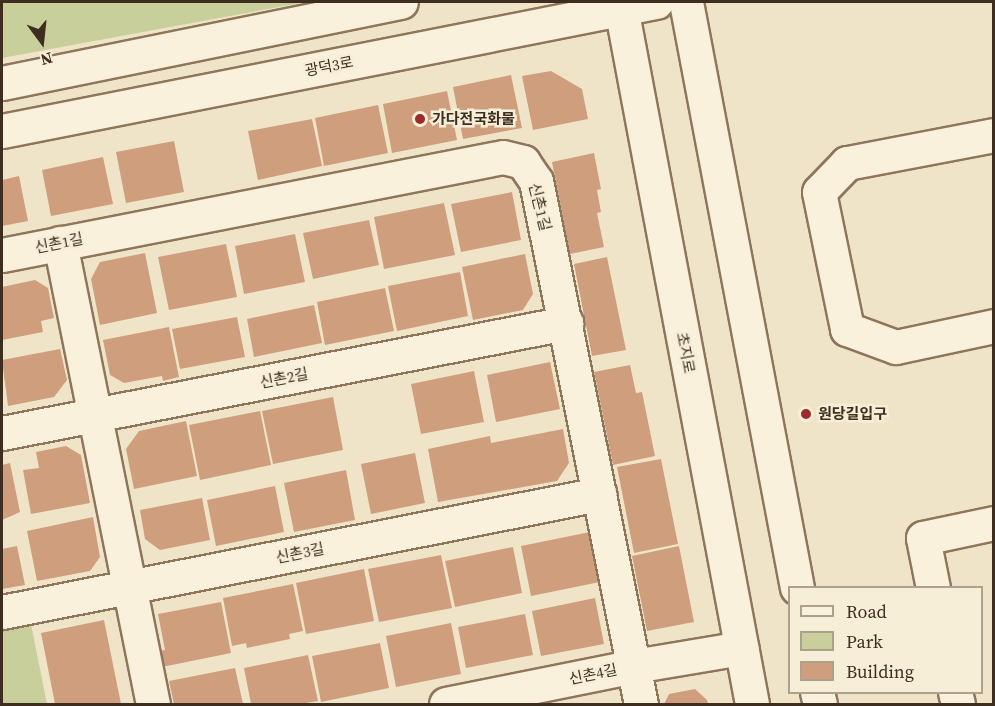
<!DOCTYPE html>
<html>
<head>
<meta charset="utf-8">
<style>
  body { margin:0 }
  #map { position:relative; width:995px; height:706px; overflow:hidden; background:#f0e4c8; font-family:"Source Serif 4","Noto Sans KR",serif }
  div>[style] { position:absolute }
  .green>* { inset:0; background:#c9cf9b }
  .building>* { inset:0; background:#cf9f7d }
  .roads { filter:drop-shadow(2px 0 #8d765c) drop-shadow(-2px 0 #8d765c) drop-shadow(0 2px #8d765c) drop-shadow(0 -2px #8d765c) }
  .minor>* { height:33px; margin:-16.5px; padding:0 16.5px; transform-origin:16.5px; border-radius:16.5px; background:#faf1dc }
  .dots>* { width:16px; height:16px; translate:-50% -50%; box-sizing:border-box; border:3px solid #f7eed8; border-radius:50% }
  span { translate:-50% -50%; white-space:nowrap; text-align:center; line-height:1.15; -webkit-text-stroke:5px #f7eed8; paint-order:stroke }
  .street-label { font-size:15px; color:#3d2e20 }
  .poi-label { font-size:15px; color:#3d2e20; font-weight:700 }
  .left { translate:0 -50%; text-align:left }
  .frame { position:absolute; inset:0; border:3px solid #3d2e20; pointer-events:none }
  .legend { position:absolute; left:788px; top:586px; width:195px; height:108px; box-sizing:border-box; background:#f7eed8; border:2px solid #ada18e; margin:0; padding:8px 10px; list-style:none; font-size:18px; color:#3d2e20 }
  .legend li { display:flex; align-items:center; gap:12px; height:30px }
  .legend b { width:30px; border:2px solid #ada18e }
  .north { position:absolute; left:12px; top:12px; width:60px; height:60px; -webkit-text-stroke:4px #f7eed8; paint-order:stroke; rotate:165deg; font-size:16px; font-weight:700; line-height:24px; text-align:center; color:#3d2e20 }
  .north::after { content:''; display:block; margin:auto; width:21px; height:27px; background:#3d2e20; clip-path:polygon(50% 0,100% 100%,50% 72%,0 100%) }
</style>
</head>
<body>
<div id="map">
  <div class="green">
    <div style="clip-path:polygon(2px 2px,306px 2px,2px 58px)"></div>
    <div style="clip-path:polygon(31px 624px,47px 704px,2px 704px,2px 630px)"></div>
  </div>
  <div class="building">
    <div style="clip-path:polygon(551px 71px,582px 89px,588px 119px,533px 130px,522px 76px)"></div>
    <div style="clip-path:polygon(511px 75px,522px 128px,463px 139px,453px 87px)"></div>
    <div style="clip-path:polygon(447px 91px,457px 140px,392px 153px,383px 104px)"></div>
    <div style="clip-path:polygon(378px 105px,388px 153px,324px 166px,315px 118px)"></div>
    <div style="clip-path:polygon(312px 119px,322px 166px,258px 180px,248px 131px)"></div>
    <div style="clip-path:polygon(174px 141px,184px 192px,126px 203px,116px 152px)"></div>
    <div style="clip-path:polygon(594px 153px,601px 189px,597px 190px,601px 212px,597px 213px,604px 247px,570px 254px,552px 162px)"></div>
    <div style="clip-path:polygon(103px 157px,113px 204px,51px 216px,42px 170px)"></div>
    <div style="clip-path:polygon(19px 176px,28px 221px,2px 226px,2px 180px)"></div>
    <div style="clip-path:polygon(512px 192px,521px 240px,461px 252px,451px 204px)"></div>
    <div style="clip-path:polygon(444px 203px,455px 255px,384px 269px,374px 217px)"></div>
    <div style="clip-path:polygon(369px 220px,379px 265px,313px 279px,303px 233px)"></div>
    <div style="clip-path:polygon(295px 234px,305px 282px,244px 294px,235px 246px)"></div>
    <div style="clip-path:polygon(226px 244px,237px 297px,169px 310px,158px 257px)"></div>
    <div style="clip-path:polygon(145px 253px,157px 313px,100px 325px,91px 279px,100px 262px)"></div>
    <div style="clip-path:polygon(525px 254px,533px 294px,523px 310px,473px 320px,462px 267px)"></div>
    <div style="clip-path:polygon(607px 257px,626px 350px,592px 356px,574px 264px)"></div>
    <div style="clip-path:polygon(460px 272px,468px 316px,397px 331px,388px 286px)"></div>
    <div style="clip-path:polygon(35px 280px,48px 288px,54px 318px,41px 321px,43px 332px,2px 340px,2px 287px)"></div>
    <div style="clip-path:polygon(385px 288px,394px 331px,325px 345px,317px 302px)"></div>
    <div style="clip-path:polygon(314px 305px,322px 343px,254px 357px,247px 319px)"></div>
    <div style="clip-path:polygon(237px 317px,245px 357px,180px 369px,172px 329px)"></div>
    <div style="clip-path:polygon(169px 327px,179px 377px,163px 381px,162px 376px,124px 383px,110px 375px,103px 340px)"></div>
    <div style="clip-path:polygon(60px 349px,67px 380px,54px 397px,8px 406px,2px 360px)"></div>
    <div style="clip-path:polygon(550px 362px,560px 409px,496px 422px,487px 375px)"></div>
    <div style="clip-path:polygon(630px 365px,636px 393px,642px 392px,655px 456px,613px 465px,594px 372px)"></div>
    <div style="clip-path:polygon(474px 371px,484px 422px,421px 434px,411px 384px)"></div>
    <div style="clip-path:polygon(333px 397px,343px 450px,273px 464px,262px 411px)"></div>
    <div style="clip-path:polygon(260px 411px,271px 465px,200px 480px,189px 425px)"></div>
    <div style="clip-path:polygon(186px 421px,197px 476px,134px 489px,126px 449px,139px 431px)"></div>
    <div style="clip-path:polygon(563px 429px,569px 463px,557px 481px,438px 502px,428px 449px,490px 436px,491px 443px)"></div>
    <div style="clip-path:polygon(66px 446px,81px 455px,90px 503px,31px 514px,23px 470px,39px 468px,36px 452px)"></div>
    <div style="clip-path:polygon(415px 453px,425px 503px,371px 514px,361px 464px)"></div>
    <div style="clip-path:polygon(661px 459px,678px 544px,634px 553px,617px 467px)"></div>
    <div style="clip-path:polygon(10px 463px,20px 512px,2px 520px,2px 465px)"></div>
    <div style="clip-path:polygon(346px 470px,355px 520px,294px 532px,284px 483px)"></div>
    <div style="clip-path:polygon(275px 486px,284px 532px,216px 546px,207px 500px)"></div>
    <div style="clip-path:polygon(202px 498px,210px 540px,160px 550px,145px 539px,140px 510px)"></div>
    <div style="clip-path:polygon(93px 517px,100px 557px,90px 571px,37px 581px,27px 531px)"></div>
    <div style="clip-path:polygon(590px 532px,600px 582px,531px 596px,521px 546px)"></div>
    <div style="clip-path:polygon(17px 546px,25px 585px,2px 589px,2px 549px)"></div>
    <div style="clip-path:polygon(679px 546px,694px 622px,647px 631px,632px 556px)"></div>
    <div style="clip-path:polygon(513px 547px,522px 593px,455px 607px,445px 561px)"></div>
    <div style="clip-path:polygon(441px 555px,452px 608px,379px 622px,368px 569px)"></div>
    <div style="clip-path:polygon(364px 569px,374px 621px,306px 634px,296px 583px)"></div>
    <div style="clip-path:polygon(293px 584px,303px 631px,289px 634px,290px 639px,247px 648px,246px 643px,232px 646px,223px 598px)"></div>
    <div style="clip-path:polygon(595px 598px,604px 644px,541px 656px,532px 611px)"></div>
    <div style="clip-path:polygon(221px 602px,231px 653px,162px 667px,159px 651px,165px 650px,158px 614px)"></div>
    <div style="clip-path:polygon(525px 614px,533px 655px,466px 668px,458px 627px)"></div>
    <div style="clip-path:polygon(104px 620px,121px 704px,55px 704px,41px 633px)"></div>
    <div style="clip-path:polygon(451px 623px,461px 674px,396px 687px,386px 636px)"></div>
    <div style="clip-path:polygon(380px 643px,389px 688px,321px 702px,312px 656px)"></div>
    <div style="clip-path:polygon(308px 655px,318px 701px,299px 704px,251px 704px,244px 668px)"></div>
    <div style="clip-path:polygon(235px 668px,243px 704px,174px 704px,169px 681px)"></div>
    <div style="clip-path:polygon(695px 689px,707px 700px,708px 704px,664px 704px,669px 694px)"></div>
  </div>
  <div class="roads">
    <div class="minor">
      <div style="left:620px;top:2px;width:714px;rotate:79.35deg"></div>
      <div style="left:686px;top:2px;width:596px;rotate:79.27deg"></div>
      <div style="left:2px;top:83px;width:407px;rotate:-11.5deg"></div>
      <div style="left:2px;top:131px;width:667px;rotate:-11.16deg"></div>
      <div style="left:994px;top:135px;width:150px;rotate:169.2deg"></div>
      <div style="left:847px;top:163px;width:40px;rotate:134deg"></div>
      <div style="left:819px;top:192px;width:140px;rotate:78.4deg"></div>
      <div style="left:847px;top:329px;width:52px;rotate:20.2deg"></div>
      <div style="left:896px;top:347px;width:100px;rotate:-12.1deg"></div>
      <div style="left:60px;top:243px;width:470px;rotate:78.6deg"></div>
      <div style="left:2px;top:255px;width:510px;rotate:-11.07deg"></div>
      <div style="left:503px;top:157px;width:21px;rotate:14deg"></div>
      <div style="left:523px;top:162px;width:23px;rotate:56deg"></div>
      <div style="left:536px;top:181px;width:533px;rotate:78.65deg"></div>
      <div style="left:2px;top:433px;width:575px;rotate:-11.04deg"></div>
      <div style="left:933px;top:588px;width:51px;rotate:-101.3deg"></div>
      <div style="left:923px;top:538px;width:73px;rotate:-11.9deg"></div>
      <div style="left:2px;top:612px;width:609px;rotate:-11.18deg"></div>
      <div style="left:817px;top:692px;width:12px;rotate:76deg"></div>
      <div style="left:955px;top:692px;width:12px;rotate:76deg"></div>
      <div style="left:446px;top:704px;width:192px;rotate:-11.4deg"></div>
      <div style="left:634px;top:666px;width:109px;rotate:-9.5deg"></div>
    </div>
  </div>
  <div class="dots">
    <div style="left:420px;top:119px;background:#9e2a2b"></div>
    <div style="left:806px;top:414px;background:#9e2a2b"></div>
  </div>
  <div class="street-label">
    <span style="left:329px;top:66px;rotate:-11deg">광덕3로</span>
    <span style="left:540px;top:207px;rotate:76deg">신촌1길</span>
    <span style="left:59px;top:243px;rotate:-11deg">신촌1길</span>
    <span style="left:686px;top:353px;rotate:79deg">초지로</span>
    <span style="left:284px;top:378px;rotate:-11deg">신촌2길</span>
    <span style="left:300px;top:553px;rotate:-11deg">신촌3길</span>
    <span style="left:593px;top:674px;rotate:-12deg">신촌4길</span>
  </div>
  <div class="poi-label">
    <span class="left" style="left:432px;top:119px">가다전국화물</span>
    <span class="left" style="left:818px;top:414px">원당길입구</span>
  </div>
  <div class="frame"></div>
  <ul class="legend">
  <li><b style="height:8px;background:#faf1dc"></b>Road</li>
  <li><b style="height:16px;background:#c9cf9b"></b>Park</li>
  <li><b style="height:16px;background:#cf9f7d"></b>Building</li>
  </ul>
  <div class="north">N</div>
</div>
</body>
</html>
